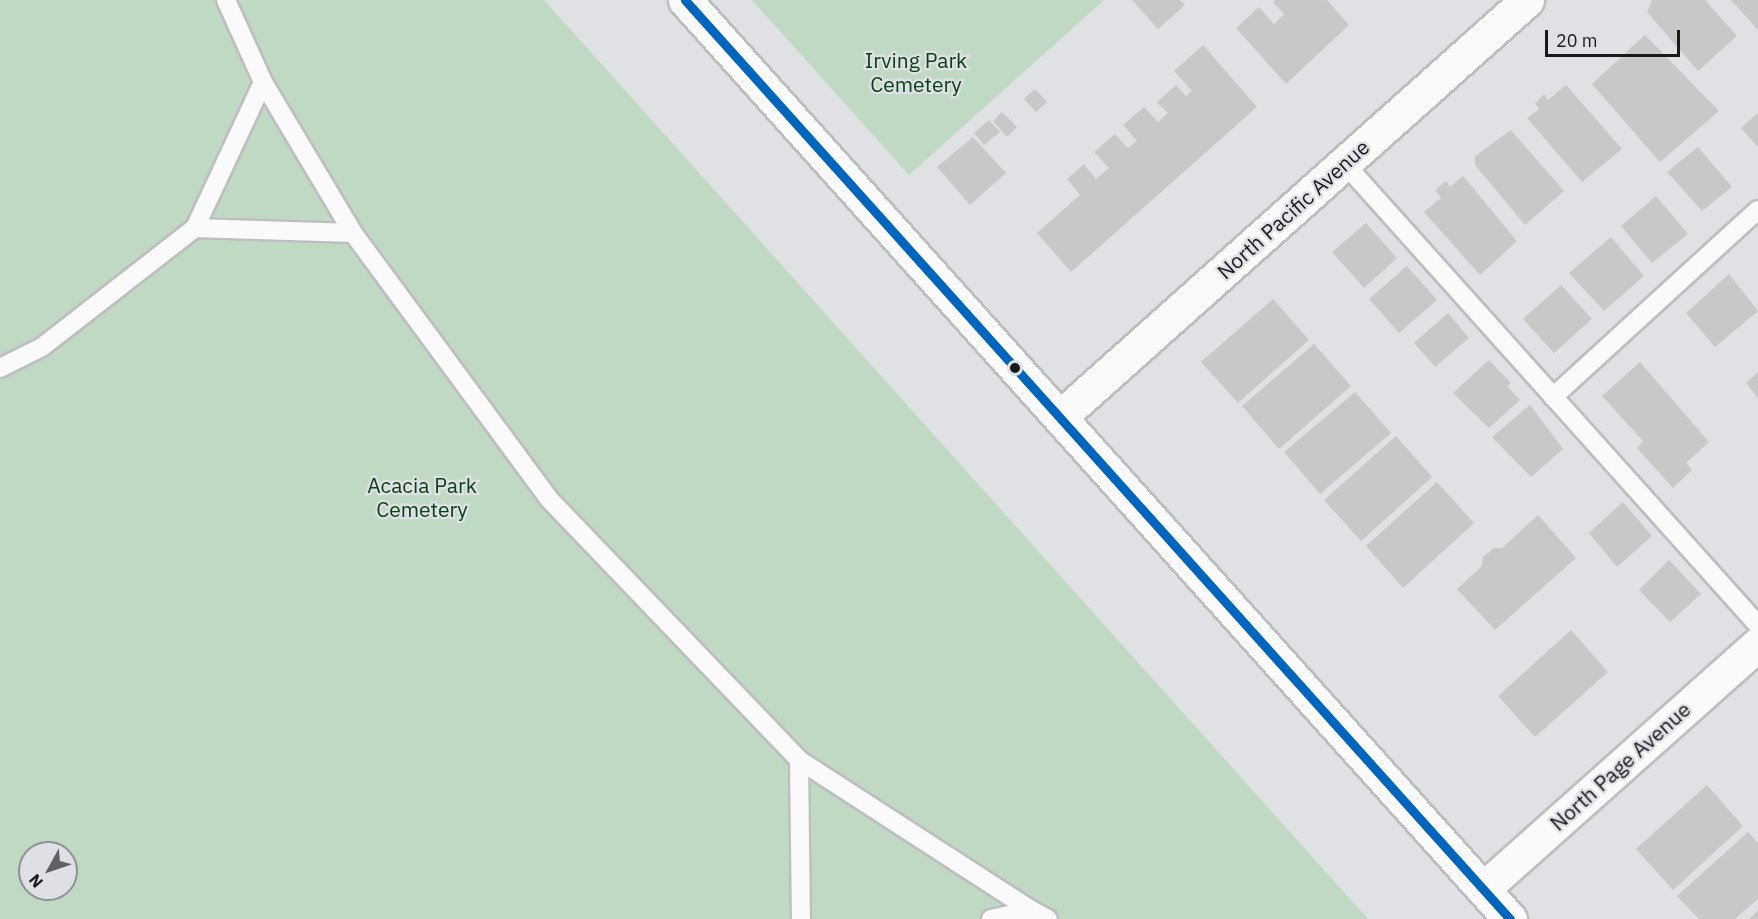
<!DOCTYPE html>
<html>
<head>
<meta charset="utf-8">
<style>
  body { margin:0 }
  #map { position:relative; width:1758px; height:919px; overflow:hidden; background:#e0e1e5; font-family:"IBM Plex Sans",sans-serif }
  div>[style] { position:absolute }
  .green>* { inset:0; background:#c0d9c2 }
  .building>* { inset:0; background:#c8c8c9 }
  .roads { filter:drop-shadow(2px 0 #bebec1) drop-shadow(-2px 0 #bebec1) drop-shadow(0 2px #bebec1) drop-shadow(0 -2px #bebec1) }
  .lane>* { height:18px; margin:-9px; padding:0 9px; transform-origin:9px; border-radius:9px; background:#fafafb }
  .street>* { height:33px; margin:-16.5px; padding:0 16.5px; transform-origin:16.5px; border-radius:16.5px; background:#fafafb }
  .primary>* { height:33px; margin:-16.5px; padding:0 16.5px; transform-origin:16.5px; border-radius:16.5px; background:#fafafb }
  .bus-1>* { height:9px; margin:-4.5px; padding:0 4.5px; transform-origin:4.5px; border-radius:4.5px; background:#0065bd }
  .dots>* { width:16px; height:16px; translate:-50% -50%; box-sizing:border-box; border:3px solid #dfe0e6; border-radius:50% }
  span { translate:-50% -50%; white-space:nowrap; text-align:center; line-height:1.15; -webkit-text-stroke:4.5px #dfe0e6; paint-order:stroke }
  .park-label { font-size:21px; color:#054312 }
  .street-label { font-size:21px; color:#191a1b }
  .north { position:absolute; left:18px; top:841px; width:60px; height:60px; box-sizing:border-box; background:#dfe0e6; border:2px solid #909195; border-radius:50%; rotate:230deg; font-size:16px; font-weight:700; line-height:24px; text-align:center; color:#191a1b }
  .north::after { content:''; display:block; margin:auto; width:21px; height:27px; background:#5f6062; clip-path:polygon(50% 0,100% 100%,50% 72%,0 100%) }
  .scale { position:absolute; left:1545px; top:30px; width:135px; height:27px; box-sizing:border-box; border:3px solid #191a1b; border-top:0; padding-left:8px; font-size:18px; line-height:21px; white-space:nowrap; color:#191a1b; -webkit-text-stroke:4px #dfe0e6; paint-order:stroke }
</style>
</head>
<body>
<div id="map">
  <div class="green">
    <div style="clip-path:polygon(evenodd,0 0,544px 0,1368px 919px,0 919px,0 0,30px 853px,66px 853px,66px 889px,30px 889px,30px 853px)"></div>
    <div style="clip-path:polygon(752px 0,1104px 0,909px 175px)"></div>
  </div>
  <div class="building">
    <div style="clip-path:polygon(1132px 0,1180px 0,1185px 5px,1158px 29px)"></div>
    <div style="clip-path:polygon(1276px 0,1327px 0,1349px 25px,1286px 84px,1236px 28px,1259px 7px,1274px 24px,1284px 14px,1273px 2px)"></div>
    <div style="clip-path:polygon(1652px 0,1705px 0,1737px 36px,1698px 71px,1647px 12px)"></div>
    <div style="clip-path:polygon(1731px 0,1758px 0,1758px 30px)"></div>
    <div style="clip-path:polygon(1645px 35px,1719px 111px,1660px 162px,1592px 84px)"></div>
    <div style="clip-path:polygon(1203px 45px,1257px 107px,1071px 272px,1037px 233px,1080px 195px,1067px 179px,1084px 164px,1096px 179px,1109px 168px,1094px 152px,1115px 134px,1128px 148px,1137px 141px,1123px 125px,1144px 107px,1158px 122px,1168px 113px,1157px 102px,1176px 85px,1186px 96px,1192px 91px,1174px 71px)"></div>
    <div style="clip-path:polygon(1566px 85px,1622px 149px,1582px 182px,1527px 118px,1539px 109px,1535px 103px,1544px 94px,1548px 100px)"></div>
    <div style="clip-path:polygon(1035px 89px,1047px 102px,1036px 112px,1024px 99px)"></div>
    <div style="clip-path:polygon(1002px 112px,1017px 127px,1007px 137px,993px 121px)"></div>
    <div style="clip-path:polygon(1758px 113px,1758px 147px,1741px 128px)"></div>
    <div style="clip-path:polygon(989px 120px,1000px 132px,984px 145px,974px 133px)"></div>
    <div style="clip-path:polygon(1511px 130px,1564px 191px,1525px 225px,1475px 165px,1475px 156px)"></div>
    <div style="clip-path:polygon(973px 137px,1006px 173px,970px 205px,937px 167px)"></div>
    <div style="clip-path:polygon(1698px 147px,1732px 187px,1702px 211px,1667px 172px)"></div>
    <div style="clip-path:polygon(1463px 176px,1517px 241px,1480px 275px,1424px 212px,1441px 198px,1435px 190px,1446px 181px,1450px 187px)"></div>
    <div style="clip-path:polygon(1656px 196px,1688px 234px,1652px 263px,1621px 226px)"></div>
    <div style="clip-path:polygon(1366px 223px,1397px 258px,1364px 288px,1332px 252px)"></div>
    <div style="clip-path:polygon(1611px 237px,1644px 276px,1604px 311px,1569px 273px)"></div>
    <div style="clip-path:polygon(1407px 266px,1437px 300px,1399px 333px,1369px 299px)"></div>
    <div style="clip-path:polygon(1729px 274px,1758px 311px,1715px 347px,1686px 313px)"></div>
    <div style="clip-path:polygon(1561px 285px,1592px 319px,1554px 353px,1523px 319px)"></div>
    <div style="clip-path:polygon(1273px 299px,1309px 340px,1238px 403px,1201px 362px)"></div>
    <div style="clip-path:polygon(1448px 313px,1469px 338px,1435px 367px,1414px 343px)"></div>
    <div style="clip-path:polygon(1314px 344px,1351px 386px,1279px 449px,1242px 406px)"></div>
    <div style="clip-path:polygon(1489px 360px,1511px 383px,1507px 386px,1520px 400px,1489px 428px,1453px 393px)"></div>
    <div style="clip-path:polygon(1640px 362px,1709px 442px,1686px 463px,1692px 470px,1673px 488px,1637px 448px,1643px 441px,1602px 396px)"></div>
    <div style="clip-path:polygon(1758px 372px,1758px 398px,1746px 383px)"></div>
    <div style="clip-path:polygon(1355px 392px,1391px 433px,1320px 494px,1284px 452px)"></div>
    <div style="clip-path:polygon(1530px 405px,1563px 449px,1531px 477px,1492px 437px)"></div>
    <div style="clip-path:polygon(1396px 436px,1432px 477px,1361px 541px,1324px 500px)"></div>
    <div style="clip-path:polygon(1437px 482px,1474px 523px,1403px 588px,1366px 546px)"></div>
    <div style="clip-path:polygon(1623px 502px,1652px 536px,1617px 567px,1589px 533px)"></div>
    <div style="clip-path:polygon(1538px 515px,1576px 558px,1495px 630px,1457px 589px,1482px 566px,1483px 557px,1494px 548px,1502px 548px)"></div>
    <div style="clip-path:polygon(1669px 560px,1701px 594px,1670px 622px,1639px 590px)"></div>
    <div style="clip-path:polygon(1571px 630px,1608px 672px,1535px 737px,1498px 696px)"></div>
    <div style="clip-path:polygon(1707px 785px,1743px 826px,1673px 890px,1636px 849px)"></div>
    <div style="clip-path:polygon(1748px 832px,1758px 843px,1758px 899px,1735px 919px,1699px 919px,1677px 896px)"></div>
    <div style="clip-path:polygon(1758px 910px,1758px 919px,1749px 919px)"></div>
  </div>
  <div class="roads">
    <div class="lane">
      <div style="left:263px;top:82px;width:176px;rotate:59.2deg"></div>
      <div style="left:353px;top:233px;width:330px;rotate:53.6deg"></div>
      <div style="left:549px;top:499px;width:361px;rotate:46.2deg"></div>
      <div style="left:799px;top:760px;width:276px;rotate:32.9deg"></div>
      <div style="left:1344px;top:163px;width:620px;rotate:48.14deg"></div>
      <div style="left:195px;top:228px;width:158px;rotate:1.8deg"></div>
      <div style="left:0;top:368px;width:47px;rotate:-26.6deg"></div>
      <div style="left:42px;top:347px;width:194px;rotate:-37.9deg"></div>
      <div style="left:195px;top:228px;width:161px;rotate:-65deg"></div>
      <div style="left:263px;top:82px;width:90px;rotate:-114.3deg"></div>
      <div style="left:1553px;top:397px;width:277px;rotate:-42.4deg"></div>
      <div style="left:799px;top:760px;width:159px;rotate:89.3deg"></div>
      <div style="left:991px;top:919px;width:41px;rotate:-12.7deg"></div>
      <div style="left:1031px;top:910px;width:19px;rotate:28deg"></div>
    </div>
    <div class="street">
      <div style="left:1060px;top:417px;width:626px;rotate:-41.76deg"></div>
      <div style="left:1483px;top:889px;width:368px;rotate:-41.7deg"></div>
    </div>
    <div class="primary">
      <div style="left:685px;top:0;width:1235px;rotate:48.09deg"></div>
    </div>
  </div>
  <div class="bus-1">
    <div style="left:685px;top:0;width:1235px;rotate:48.09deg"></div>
  </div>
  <div class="dots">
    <div style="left:1015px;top:368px;background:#191a1b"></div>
  </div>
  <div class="park-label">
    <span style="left:916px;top:72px">Irving Park<br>Cemetery</span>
    <span style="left:422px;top:497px">Acacia Park<br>Cemetery</span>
  </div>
  <div class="street-label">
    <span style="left:1293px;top:209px;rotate:-42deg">North Pacific Avenue</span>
    <span style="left:1620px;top:766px;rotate:-42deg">North Page Avenue</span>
  </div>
  <div class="north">N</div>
  <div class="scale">20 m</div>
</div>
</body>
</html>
